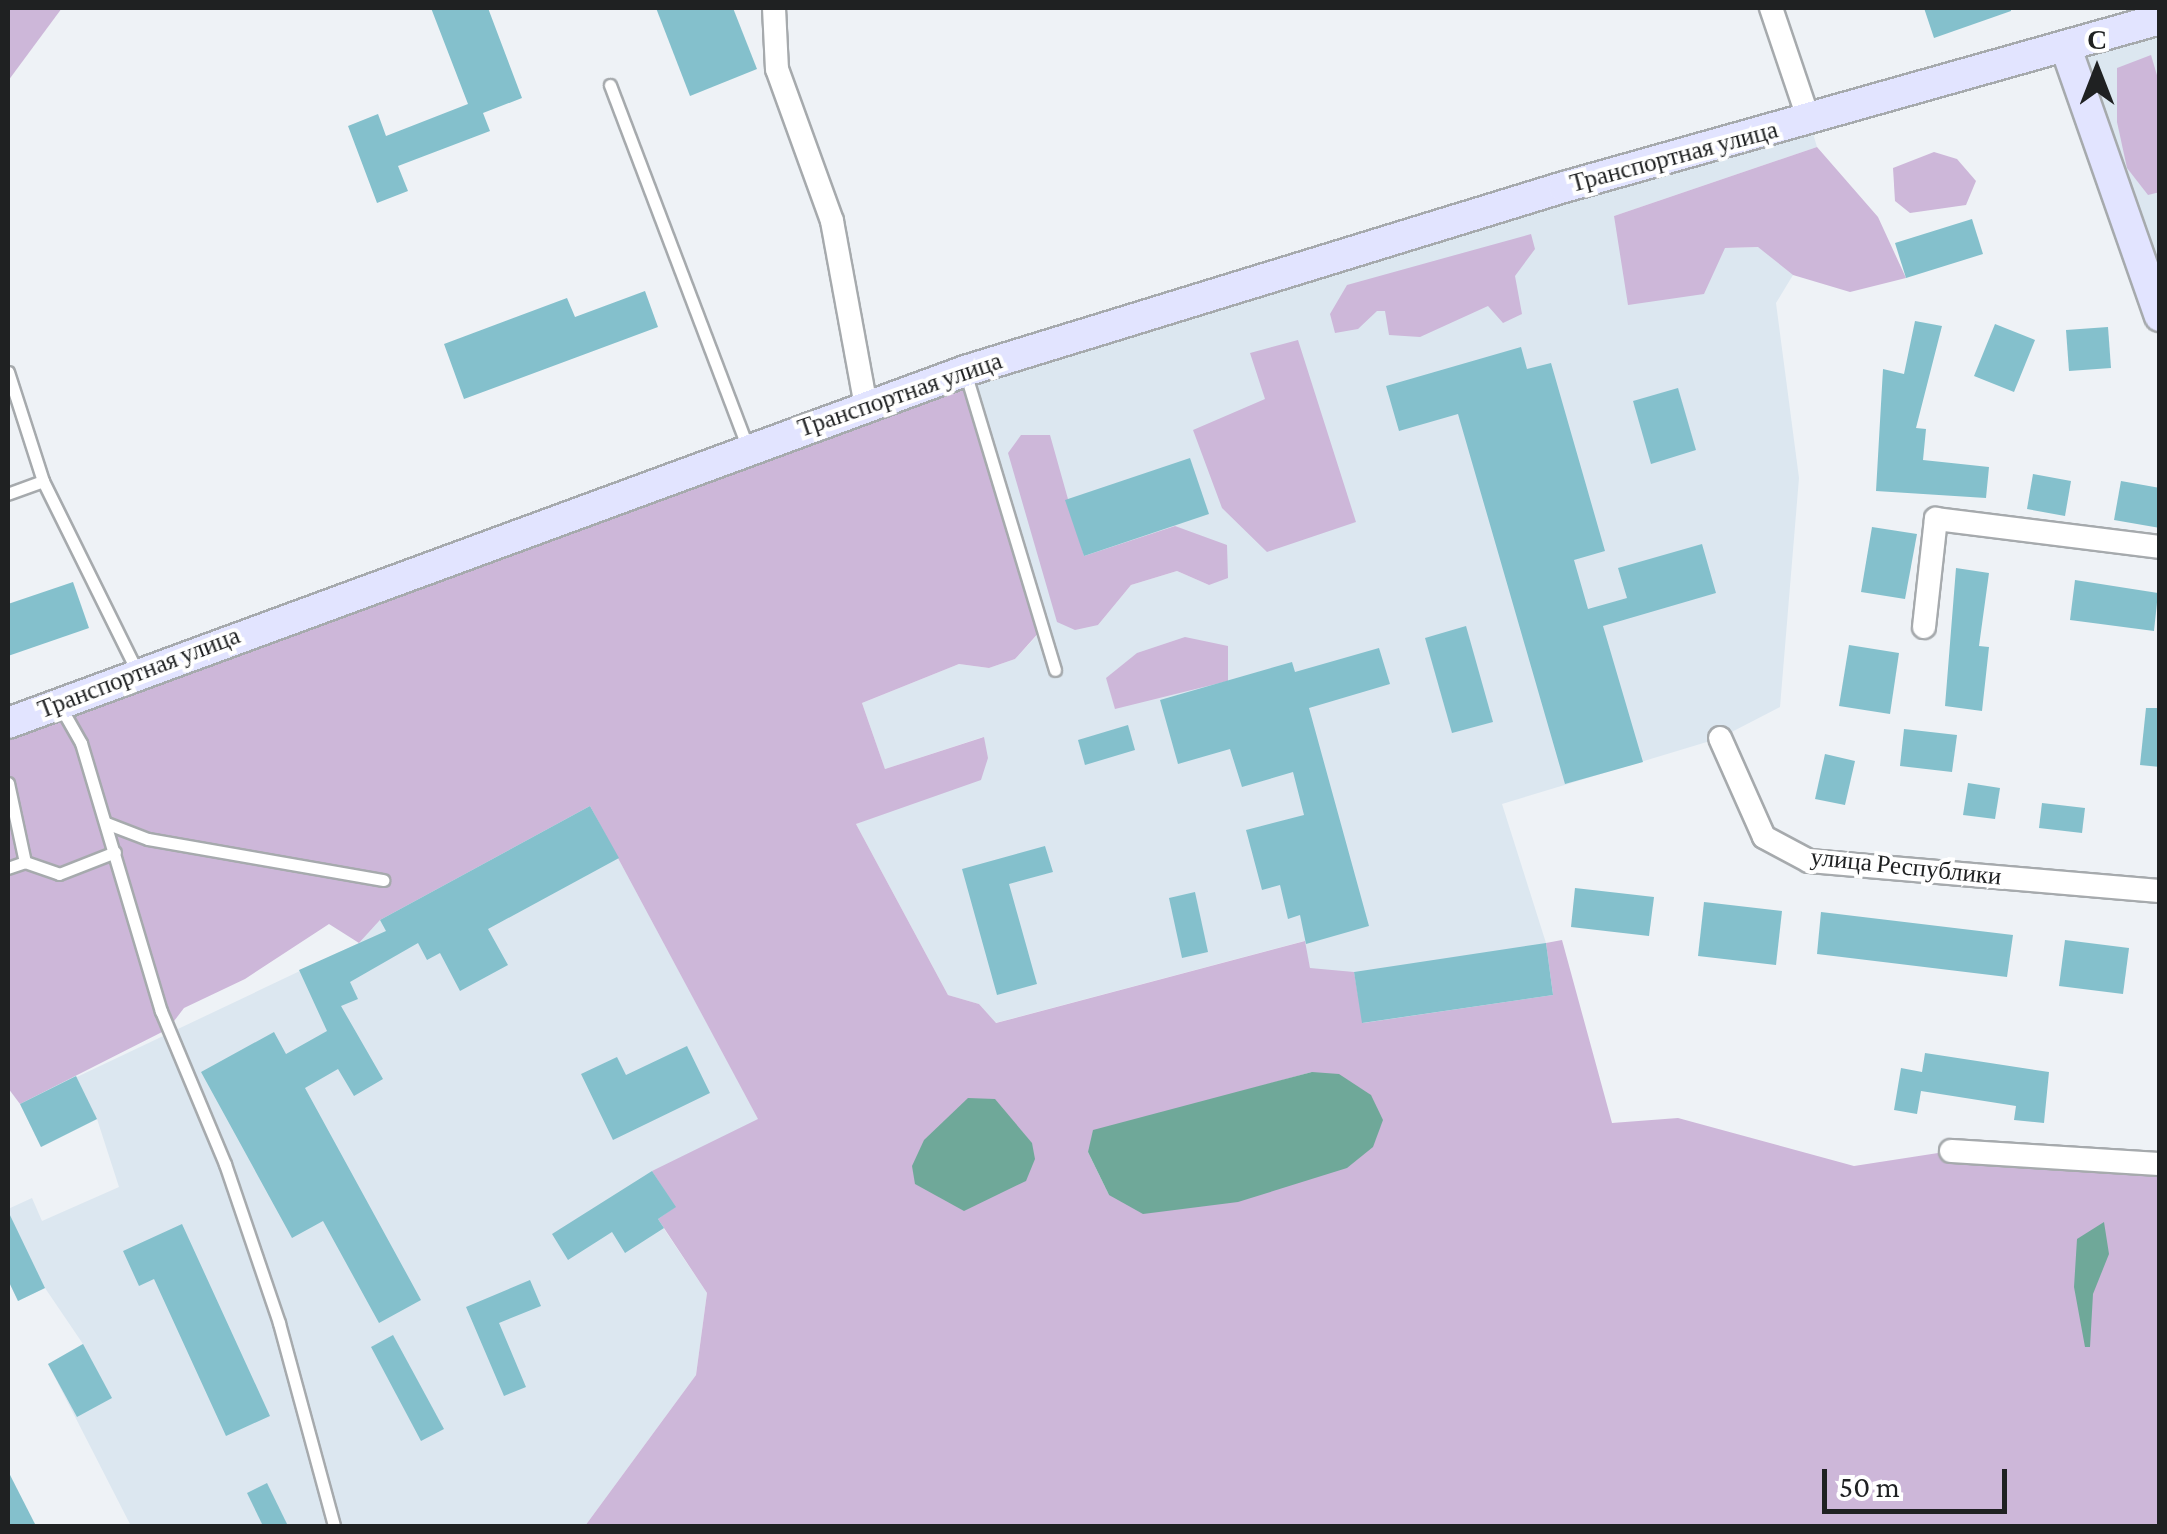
<!DOCTYPE html>
<html>
<head>
<meta charset="utf-8">
<style>
  body { margin:0 }
  #map { position:relative; width:2167px; height:1534px; overflow:hidden; background:#eef2f6; font-family:"Crimson Pro",serif }
  div>[style] { position:absolute }
  .built>* { inset:0; background:#dce7f0 }
  .green>* { inset:0; background:#cdb7d9 }
  .water>* { inset:0; background:#6fa899 }
  .building>* { inset:0; background:#84c0cc }
  .roads { filter:drop-shadow(2px 0 #a6aaad) drop-shadow(-2px 0 #a6aaad) drop-shadow(0 2px #a6aaad) drop-shadow(0 -2px #a6aaad) }
  .lane>* { height:11px; margin:-5.5px; padding:0 5.5px; transform-origin:5.5px; border-radius:5.5px; background:#fff }
  .street>* { height:22px; margin:-11px; padding:0 11px; transform-origin:11px; border-radius:11px; background:#fff }
  .secondary>* { height:30px; margin:-15px; padding:0 15px; transform-origin:15px; border-radius:15px; background:#e2e4ff }
  span { translate:-50% -50%; white-space:nowrap; text-align:center; line-height:1.15; -webkit-text-stroke:8px #fff; paint-order:stroke }
  .street-label { font-size:25px; color:#1f2122 }
  .frame { position:absolute; inset:0; border:10px solid #1f2122; pointer-events:none }
  .north { position:absolute; left:2047px; top:20px; width:100px; height:100px; -webkit-text-stroke:8px #fff; paint-order:stroke; rotate:0deg; font-size:28px; font-weight:700; line-height:40px; text-align:center; color:#1f2122 }
  .north::after { content:''; display:block; margin:auto; width:35px; height:45px; background:#1f2122; clip-path:polygon(50% 0,100% 100%,50% 72%,0 100%) }
  .scale { position:absolute; left:1822px; top:1469px; width:185px; height:45px; box-sizing:border-box; border:5px solid #1f2122; border-top:0; padding-left:12px; font-size:30px; line-height:35px; white-space:nowrap; color:#1f2122; -webkit-text-stroke:8px #fff; paint-order:stroke }
</style>
</head>
<body>
<div id="map">
  <div class="built">
    <div style="clip-path:polygon(2159px 19px,2159px 315px,2066px 48px)"></div>
    <div style="clip-path:polygon(evenodd,1809px 120px,1817px 147px,1614px 216px,1724px 248px,1759px 247px,1793px 275px,1776px 303px,1799px 478px,1780px 707px,1720px 738px,1502px 804px,1546px 943px,1553px 995px,1362px 1023px,1310px 969px,1304px 941px,995px 1023px,979px 1004px,948px 995px,856px 824px,886px 812px,983px 737px,885px 769px,862px 703px,959px 664px,989px 668px,1015px 659px,1042px 630px,965px 371px,1809px 120px,1065px 500px,1084px 556px,1175px 526px,1209px 585px,1177px 571px,1131px 585px,1098px 625px,1065px 500px)"></div>
    <div style="clip-path:polygon(590px 806px,759px 1120px,658px 1220px,707px 1293px,696px 1375px,585px 1526px,131px 1526px,48px 1364px,83px 1344px,45px 1288px,18px 1301px,8px 1280px,8px 1209px,32px 1198px,42px 1221px,119px 1187px,97px 1119px,41px 1147px,20px 1104px,359px 943px,380px 920px)"></div>
  </div>
  <div class="green">
    <div style="clip-path:polygon(8px 8px,62px 8px,8px 81px)"></div>
    <div style="clip-path:polygon(2151px 55px,2159px 82px,2160px 192px,2148px 195px,2127px 168px,2117px 122px,2117px 68px)"></div>
    <div style="clip-path:polygon(1817px 147px,1878px 217px,1906px 278px,1850px 292px,1793px 275px,1758px 247px,1725px 248px,1704px 294px,1628px 305px,1614px 216px)"></div>
    <div style="clip-path:polygon(1934px 152px,1957px 159px,1976px 181px,1966px 205px,1910px 213px,1895px 201px,1893px 168px)"></div>
    <div style="clip-path:polygon(1531px 234px,1535px 249px,1515px 276px,1522px 314px,1503px 323px,1488px 306px,1420px 337px,1389px 335px,1385px 311px,1377px 311px,1358px 329px,1335px 333px,1330px 314px,1347px 285px)"></div>
    <div style="clip-path:polygon(1298px 340px,1356px 522px,1267px 552px,1222px 508px,1193px 430px,1265px 399px,1250px 353px)"></div>
    <div style="clip-path:polygon(evenodd,965px 371px,1042px 629px,1015px 659px,989px 668px,959px 664px,862px 703px,885px 769px,984px 737px,988px 758px,981px 780px,856px 824px,948px 995px,979px 1004px,996px 1023px,1305px 941px,1310px 968px,1354px 972px,1363px 1023px,1553px 995px,1546px 943px,1562px 940px,1612px 1123px,1678px 1118px,1854px 1166px,1951px 1151px,2159px 1164px,2159px 1526px,585px 1526px,696px 1375px,707px 1293px,658px 1219px,675px 1207px,652px 1171px,758px 1119px,590px 806px,380px 920px,359px 943px,329px 924px,245px 979px,184px 1008px,168px 1029px,20px 1104px,8px 1088px,8px 723px,965px 371px,1312px 1072px,1109px 1195px,1088px 1152px,1163px 1113px,1312px 1072px)"></div>
    <div style="clip-path:polygon(1021px 435px,1050px 435px,1084px 556px,1175px 526px,1227px 545px,1228px 578px,1209px 585px,1177px 571px,1131px 585px,1098px 625px,1075px 630px,1057px 622px,1008px 453px)"></div>
    <div style="clip-path:polygon(1185px 637px,1228px 646px,1228px 681px,1115px 709px,1106px 678px,1137px 653px)"></div>
  </div>
  <div class="water">
    <div style="clip-path:polygon(1312px 1072px,1339px 1074px,1371px 1095px,1383px 1120px,1373px 1147px,1347px 1168px,1238px 1202px,1143px 1214px,1109px 1195px,1088px 1152px,1093px 1130px)"></div>
    <div style="clip-path:polygon(968px 1098px,995px 1099px,1032px 1143px,1035px 1159px,1026px 1181px,964px 1211px,915px 1184px,912px 1166px,924px 1140px)"></div>
    <div style="clip-path:polygon(2104px 1222px,2109px 1254px,2093px 1294px,2090px 1347px,2085px 1347px,2074px 1287px,2077px 1239px)"></div>
  </div>
  <div class="building">
    <div style="clip-path:polygon(431px 8px,488px 8px,522px 98px,483px 113px,490px 131px,398px 166px,408px 191px,377px 203px,348px 126px,378px 114px,386px 136px,468px 104px)"></div>
    <div style="clip-path:polygon(656px 8px,733px 8px,757px 69px,690px 96px)"></div>
    <div style="clip-path:polygon(1924px 8px,2011px 8px,2011px 11px,1934px 38px)"></div>
    <div style="clip-path:polygon(1972px 219px,1983px 254px,1906px 278px,1895px 243px)"></div>
    <div style="clip-path:polygon(645px 291px,658px 327px,464px 399px,444px 344px,567px 298px,575px 317px)"></div>
    <div style="clip-path:polygon(1915px 321px,1942px 326px,1916px 428px,1926px 429px,1923px 460px,1989px 467px,1986px 498px,1876px 491px,1883px 369px,1904px 374px)"></div>
    <div style="clip-path:polygon(1995px 324px,2035px 340px,2014px 392px,1974px 376px)"></div>
    <div style="clip-path:polygon(2108px 327px,2111px 368px,2069px 371px,2066px 330px)"></div>
    <div style="clip-path:polygon(1521px 347px,1527px 369px,1551px 363px,1605px 551px,1574px 560px,1588px 609px,1627px 598px,1618px 568px,1702px 544px,1716px 593px,1603px 626px,1643px 762px,1565px 784px,1458px 414px,1399px 431px,1386px 386px)"></div>
    <div style="clip-path:polygon(1678px 388px,1696px 450px,1651px 464px,1633px 401px)"></div>
    <div style="clip-path:polygon(1190px 458px,1209px 514px,1084px 556px,1065px 500px)"></div>
    <div style="clip-path:polygon(2033px 474px,2071px 481px,2065px 516px,2027px 509px)"></div>
    <div style="clip-path:polygon(2121px 481px,2160px 488px,2160px 528px,2114px 520px)"></div>
    <div style="clip-path:polygon(1872px 527px,1917px 534px,1905px 599px,1861px 592px)"></div>
    <div style="clip-path:polygon(1956px 568px,1989px 573px,1979px 646px,1989px 647px,1982px 711px,1945px 706px)"></div>
    <div style="clip-path:polygon(2075px 580px,2158px 593px,2154px 631px,2070px 620px)"></div>
    <div style="clip-path:polygon(73px 582px,89px 628px,8px 656px,8px 604px)"></div>
    <div style="clip-path:polygon(1466px 626px,1493px 722px,1452px 733px,1425px 638px)"></div>
    <div style="clip-path:polygon(1849px 645px,1899px 653px,1890px 714px,1839px 706px)"></div>
    <div style="clip-path:polygon(1379px 648px,1390px 684px,1309px 708px,1369px 926px,1306px 944px,1300px 915px,1288px 919px,1280px 885px,1262px 890px,1246px 830px,1304px 815px,1293px 772px,1242px 787px,1230px 749px,1178px 764px,1160px 700px,1292px 662px,1295px 672px)"></div>
    <div style="clip-path:polygon(2146px 708px,2160px 708px,2160px 767px,2140px 765px)"></div>
    <div style="clip-path:polygon(1128px 725px,1135px 750px,1085px 765px,1078px 740px)"></div>
    <div style="clip-path:polygon(1904px 729px,1957px 735px,1952px 772px,1900px 766px)"></div>
    <div style="clip-path:polygon(1825px 754px,1855px 761px,1845px 805px,1815px 799px)"></div>
    <div style="clip-path:polygon(1968px 783px,2000px 788px,1995px 819px,1963px 815px)"></div>
    <div style="clip-path:polygon(2042px 803px,2085px 808px,2082px 833px,2039px 828px)"></div>
    <div style="clip-path:polygon(590px 806px,619px 858px,488px 929px,508px 965px,460px 991px,440px 953px,427px 960px,418px 943px,350px 982px,358px 999px,341px 1006px,383px 1079px,354px 1096px,338px 1069px,305px 1088px,421px 1300px,379px 1323px,323px 1221px,292px 1238px,201px 1072px,274px 1032px,286px 1054px,327px 1031px,299px 970px,386px 931px,380px 920px)"></div>
    <div style="clip-path:polygon(1045px 846px,1053px 872px,1009px 884px,1037px 984px,997px 995px,962px 869px)"></div>
    <div style="clip-path:polygon(1575px 888px,1654px 897px,1649px 936px,1571px 927px)"></div>
    <div style="clip-path:polygon(1195px 892px,1208px 952px,1182px 958px,1169px 898px)"></div>
    <div style="clip-path:polygon(1704px 902px,1782px 911px,1776px 965px,1698px 956px)"></div>
    <div style="clip-path:polygon(1821px 912px,2013px 935px,2007px 977px,1817px 954px)"></div>
    <div style="clip-path:polygon(2065px 940px,2129px 948px,2123px 994px,2059px 986px)"></div>
    <div style="clip-path:polygon(1546px 943px,1553px 995px,1362px 1023px,1354px 972px)"></div>
    <div style="clip-path:polygon(687px 1046px,710px 1093px,613px 1140px,581px 1074px,617px 1057px,626px 1075px)"></div>
    <div style="clip-path:polygon(1925px 1053px,2049px 1072px,2044px 1123px,2014px 1120px,2016px 1106px,1921px 1091px,1917px 1114px,1894px 1110px,1901px 1068px,1922px 1072px)"></div>
    <div style="clip-path:polygon(76px 1076px,97px 1119px,41px 1147px,20px 1104px)"></div>
    <div style="clip-path:polygon(652px 1171px,676px 1207px,658px 1219px,664px 1228px,625px 1253px,612px 1232px,568px 1260px,552px 1234px)"></div>
    <div style="clip-path:polygon(8px 1211px,45px 1288px,18px 1301px,8px 1280px)"></div>
    <div style="clip-path:polygon(182px 1224px,270px 1416px,226px 1436px,154px 1279px,139px 1286px,123px 1251px)"></div>
    <div style="clip-path:polygon(530px 1280px,541px 1306px,499px 1323px,526px 1387px,504px 1396px,466px 1307px)"></div>
    <div style="clip-path:polygon(393px 1335px,444px 1429px,421px 1441px,371px 1347px)"></div>
    <div style="clip-path:polygon(83px 1344px,112px 1398px,77px 1417px,48px 1364px)"></div>
    <div style="clip-path:polygon(8px 1471px,36px 1526px,8px 1526px)"></div>
    <div style="clip-path:polygon(267px 1483px,288px 1526px,263px 1526px,247px 1493px)"></div>
  </div>
  <div class="roads">
    <div class="lane">
      <div style="left:610px;top:85px;width:389px;rotate:69.2deg"></div>
      <div style="left:8px;top:372px;width:114px;rotate:72.2deg"></div>
      <div style="left:43px;top:481px;width:37px;rotate:160deg"></div>
      <div style="left:966px;top:375px;width:308px;rotate:73.2deg"></div>
      <div style="left:43px;top:481px;width:214px;rotate:63.7deg"></div>
      <div style="left:60px;top:706px;width:43px;rotate:60.4deg"></div>
      <div style="left:81px;top:743px;width:280px;rotate:73.4deg"></div>
      <div style="left:161px;top:1011px;width:166px;rotate:67.3deg"></div>
      <div style="left:225px;top:1164px;width:168px;rotate:71.2deg"></div>
      <div style="left:279px;top:1323px;width:210px;rotate:74.8deg"></div>
      <div style="left:8px;top:783px;width:81px;rotate:77.9deg"></div>
      <div style="left:25px;top:862px;width:18px;rotate:161deg"></div>
      <div style="left:106px;top:823px;width:45px;rotate:20.9deg"></div>
      <div style="left:148px;top:839px;width:239px;rotate:9.9deg"></div>
      <div style="left:25px;top:862px;width:36px;rotate:19deg"></div>
      <div style="left:59px;top:874px;width:60px;rotate:-21.4deg"></div>
    </div>
    <div class="street">
      <div style="left:774px;top:8px;width:61px;rotate:87.2deg"></div>
      <div style="left:777px;top:69px;width:162px;rotate:70.1deg"></div>
      <div style="left:832px;top:221px;width:188px;rotate:79.6deg"></div>
      <div style="left:1771px;top:8px;width:118px;rotate:71.3deg"></div>
      <div style="left:1924px;top:627px;width:109px;rotate:-83.7deg"></div>
      <div style="left:1936px;top:519px;width:226px;rotate:7.1deg"></div>
      <div style="left:1720px;top:738px;width:108px;rotate:66deg"></div>
      <div style="left:1764px;top:837px;width:51px;rotate:28.1deg"></div>
      <div style="left:1809px;top:861px;width:352px;rotate:4.9deg"></div>
      <div style="left:1951px;top:1151px;width:209px;rotate:3.6deg"></div>
    </div>
    <div class="secondary">
      <div style="left:2066px;top:48px;width:284px;rotate:70.7deg"></div>
      <div style="left:8px;top:723px;width:1020px;rotate:-20.19deg"></div>
      <div style="left:965px;top:371px;width:627px;rotate:-17.08deg"></div>
      <div style="left:1564px;top:187px;width:619px;rotate:-15.74deg"></div>
    </div>
  </div>
  <div class="street-label">
    <span style="left:1674px;top:157px;rotate:-15deg">Транспортная улица</span>
    <span style="left:900px;top:395px;rotate:-19deg">Транспортная улица</span>
    <span style="left:139px;top:673px;rotate:-21deg">Транспортная улица</span>
    <span style="left:1906px;top:867px;rotate:6deg">улица Республики</span>
  </div>
  <div class="frame"></div>
  <div class="north">С</div>
  <div class="scale">50 m</div>
</div>
</body>
</html>
